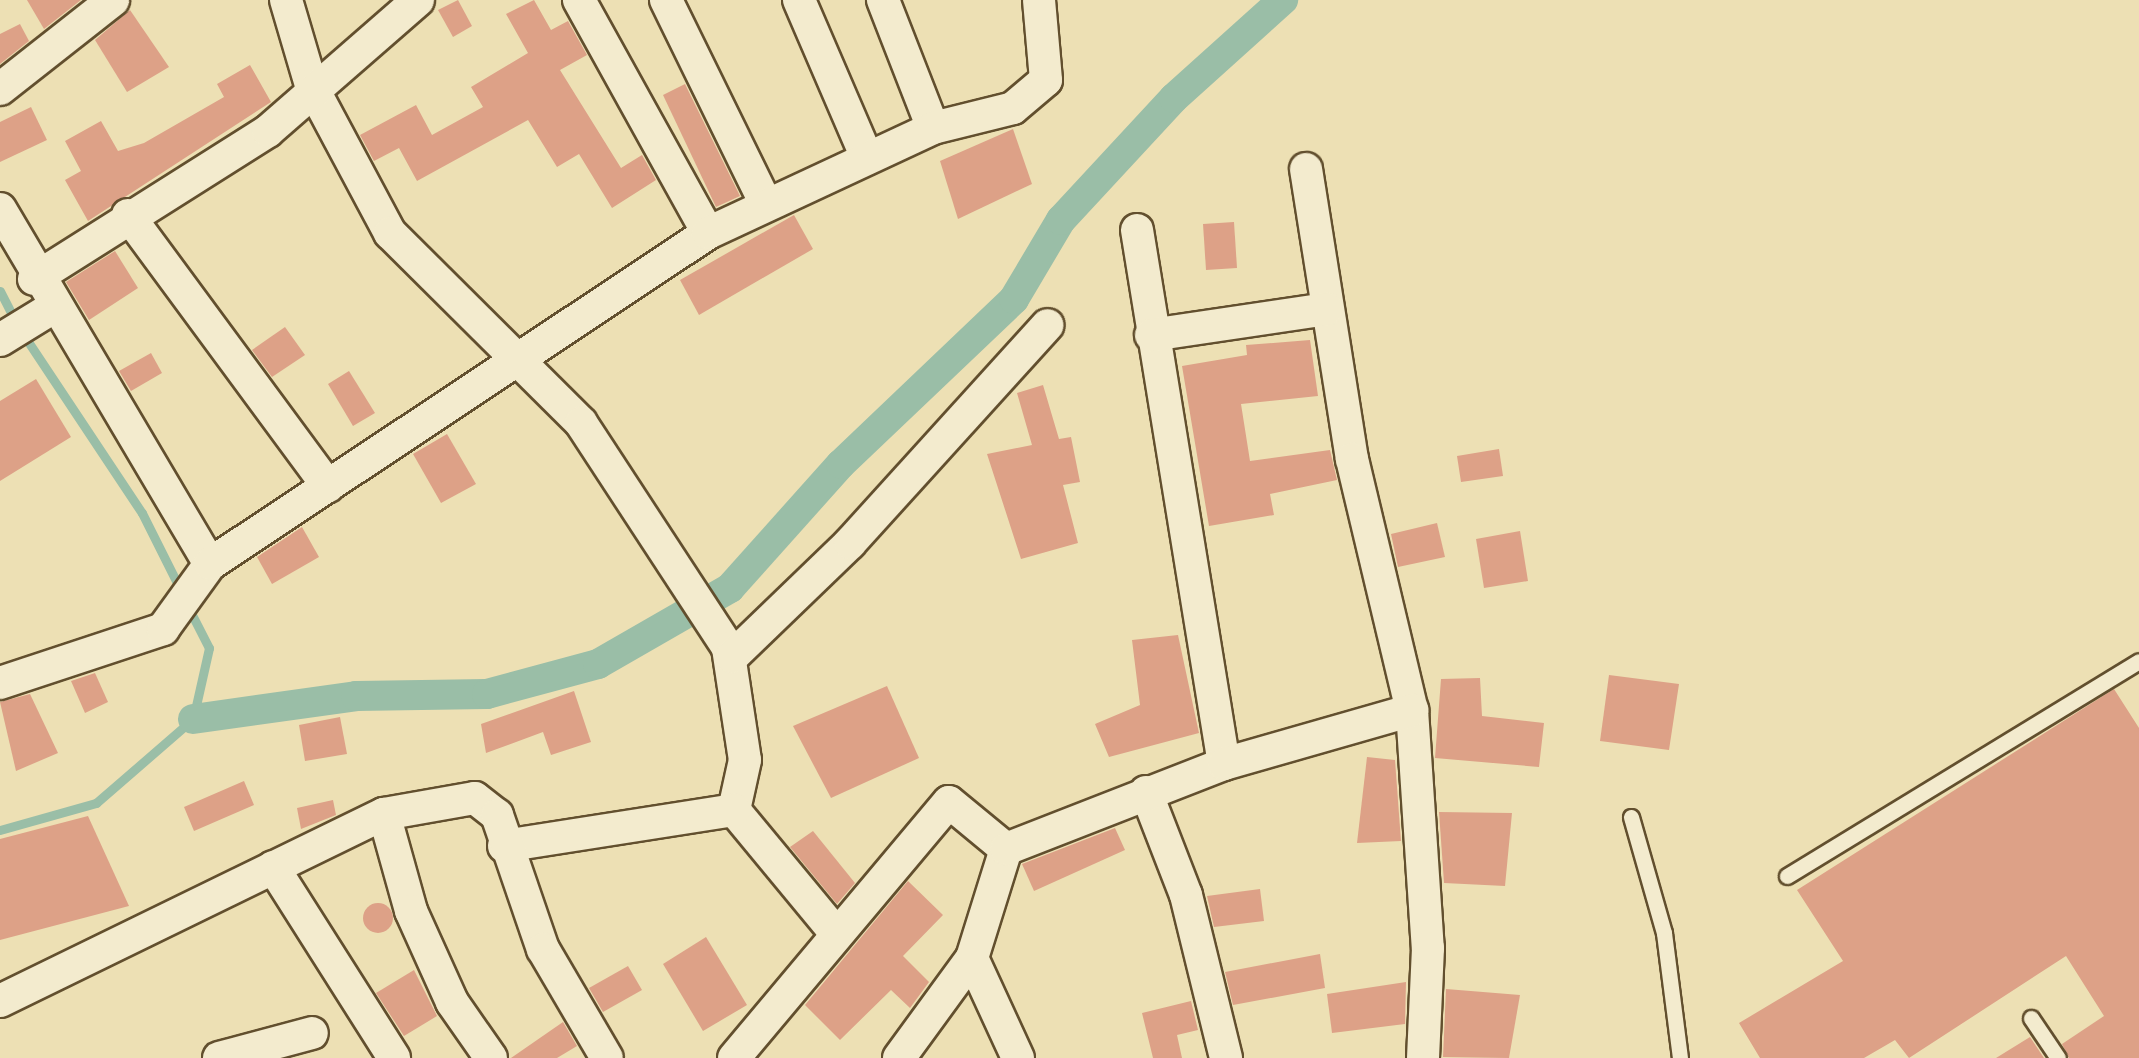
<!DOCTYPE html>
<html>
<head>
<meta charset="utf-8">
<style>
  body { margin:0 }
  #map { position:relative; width:2139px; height:1058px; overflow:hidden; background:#ede0b4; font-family:"IM FELL French Canon",serif }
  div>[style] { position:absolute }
  .stream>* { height:9px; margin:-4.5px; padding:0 4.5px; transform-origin:4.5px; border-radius:4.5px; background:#9abea7 }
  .canal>* { height:30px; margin:-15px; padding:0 15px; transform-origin:15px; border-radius:15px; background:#9abea7 }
  .building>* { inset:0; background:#dda187 }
  .round { border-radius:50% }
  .roads { filter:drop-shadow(2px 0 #624f2e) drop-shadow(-2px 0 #624f2e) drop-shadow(0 2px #624f2e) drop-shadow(0 -2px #624f2e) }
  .service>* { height:15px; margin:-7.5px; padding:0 7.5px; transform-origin:7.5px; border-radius:7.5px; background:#f3ebce }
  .minor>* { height:32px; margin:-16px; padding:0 16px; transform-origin:16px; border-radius:16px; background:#f3ebce }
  span { translate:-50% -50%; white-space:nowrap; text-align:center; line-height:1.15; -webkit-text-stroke:8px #f3ebce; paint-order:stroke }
</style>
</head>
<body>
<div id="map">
  <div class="stream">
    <div style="left:0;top:291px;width:33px;rotate:63deg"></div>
    <div style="left:23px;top:334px;width:215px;rotate:56.4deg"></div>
    <div style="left:142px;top:513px;width:89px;rotate:63.4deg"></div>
    <div style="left:0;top:830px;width:100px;rotate:-15.7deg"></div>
    <div style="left:96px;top:803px;width:128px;rotate:-40.9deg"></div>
    <div style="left:193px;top:719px;width:73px;rotate:-77.3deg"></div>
    <div style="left:209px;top:648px;width:46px;rotate:-117.1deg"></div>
  </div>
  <div class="canal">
    <div style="left:193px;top:719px;width:165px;rotate:-8deg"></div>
    <div style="left:356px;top:696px;width:131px;rotate:-0.9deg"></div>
    <div style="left:487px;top:694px;width:115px;rotate:-15.1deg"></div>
    <div style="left:598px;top:664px;width:152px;rotate:-29.9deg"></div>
    <div style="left:730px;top:588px;width:166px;rotate:-48.2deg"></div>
    <div style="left:841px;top:464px;width:239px;rotate:-43.6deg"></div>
    <div style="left:1014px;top:299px;width:92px;rotate:-59.3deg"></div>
    <div style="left:1061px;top:220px;width:166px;rotate:-47.2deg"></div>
    <div style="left:1174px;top:98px;width:147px;rotate:-42deg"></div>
  </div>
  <div class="building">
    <div style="clip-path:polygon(27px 0,81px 0,44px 29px)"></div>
    <div style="clip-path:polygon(458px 0,472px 26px,453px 37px,438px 10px)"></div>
    <div style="clip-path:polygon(534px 0,551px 30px,568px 21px,587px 55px,560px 70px,621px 168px,642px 155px,656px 180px,612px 208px,579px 154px,557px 167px,528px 120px,417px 181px,399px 148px,374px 161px,360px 135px,416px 105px,432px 135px,483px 107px,471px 87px,528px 53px,506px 14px)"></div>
    <div style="clip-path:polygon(130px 10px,169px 67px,127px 92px,95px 40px)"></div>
    <div style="clip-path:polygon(20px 24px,29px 41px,0 64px,0 34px)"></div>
    <div style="clip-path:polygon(250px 65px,271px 102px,88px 221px,65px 180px,81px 171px,65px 141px,101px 121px,118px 151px,144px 143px,224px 97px,217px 84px)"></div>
    <div style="clip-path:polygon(685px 84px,740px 196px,716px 207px,663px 95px)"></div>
    <div style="clip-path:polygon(31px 107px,47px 140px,0 162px,0 122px)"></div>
    <div style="clip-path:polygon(1013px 129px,1032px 184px,958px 219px,940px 161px)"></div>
    <div style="clip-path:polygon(794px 215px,813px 249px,699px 315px,680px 280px)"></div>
    <div style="clip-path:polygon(1234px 222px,1237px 268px,1206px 270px,1203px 224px)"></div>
    <div style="clip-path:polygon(115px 251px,138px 288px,89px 320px,66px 282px)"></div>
    <div style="clip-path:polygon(285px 327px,305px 355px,272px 377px,252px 350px)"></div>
    <div style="clip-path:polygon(1310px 340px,1318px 396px,1241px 404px,1250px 461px,1330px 450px,1337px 480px,1270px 494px,1274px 515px,1209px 526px,1182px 366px,1247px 355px,1246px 345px)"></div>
    <div style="clip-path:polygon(151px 353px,162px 373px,131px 391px,119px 371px)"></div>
    <div style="clip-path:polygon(349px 371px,375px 413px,353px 426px,328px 384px)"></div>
    <div style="clip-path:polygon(36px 379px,71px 437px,0 481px,0 401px)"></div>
    <div style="clip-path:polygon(1043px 385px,1059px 439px,1071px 437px,1080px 482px,1063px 485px,1078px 543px,1021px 559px,987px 454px,1032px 445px,1017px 393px)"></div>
    <div style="clip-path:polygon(447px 434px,476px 484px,441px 503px,413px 454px)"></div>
    <div style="clip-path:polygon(1499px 449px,1503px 476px,1461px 482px,1457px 456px)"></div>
    <div style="clip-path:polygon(1437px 523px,1445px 557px,1398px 567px,1391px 534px)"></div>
    <div style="clip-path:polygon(302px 527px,319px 557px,272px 584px,257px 557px)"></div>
    <div style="clip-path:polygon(1520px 531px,1528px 581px,1484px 588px,1476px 539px)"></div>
    <div style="clip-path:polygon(1178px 635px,1199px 733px,1109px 757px,1095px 724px,1140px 705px,1132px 640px)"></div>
    <div style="clip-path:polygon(95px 673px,108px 702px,85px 713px,71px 681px)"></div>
    <div style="clip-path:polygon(1609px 675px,1679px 684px,1669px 750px,1600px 741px)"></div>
    <div style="clip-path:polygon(1480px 678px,1482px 716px,1544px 723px,1539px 767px,1435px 758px,1441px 679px)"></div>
    <div style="clip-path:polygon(887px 686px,919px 758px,831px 798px,793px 726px)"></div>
    <div style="clip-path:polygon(2114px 689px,2139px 728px,2139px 1058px,2069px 1058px,2062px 1044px,2104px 1016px,2066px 956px,1909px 1058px,1895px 1040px,1864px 1058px,1760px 1058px,1739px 1023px,1843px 961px,1797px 890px)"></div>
    <div style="clip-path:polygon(574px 691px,591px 742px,551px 755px,543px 732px,486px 753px,481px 724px)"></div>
    <div style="clip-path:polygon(30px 694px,58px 753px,16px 771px,0 702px)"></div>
    <div style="clip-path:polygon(340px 717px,347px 754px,305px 761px,299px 725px)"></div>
    <div style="clip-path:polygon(1367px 757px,1395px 760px,1401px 841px,1357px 843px)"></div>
    <div style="clip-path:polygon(244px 781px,254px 805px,194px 831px,184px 807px)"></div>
    <div style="clip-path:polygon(333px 800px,336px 815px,301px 829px,297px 808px)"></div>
    <div style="clip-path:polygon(1439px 812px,1512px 813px,1505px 886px,1444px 883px)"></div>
    <div style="clip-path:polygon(88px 816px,129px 906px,0 940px,0 839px)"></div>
    <div style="clip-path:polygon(1115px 828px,1125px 850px,1034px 891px,1022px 864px)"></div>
    <div style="clip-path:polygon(813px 831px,855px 883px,837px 904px,790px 847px)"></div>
    <div style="clip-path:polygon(908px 881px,943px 915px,903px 956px,929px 982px,910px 1008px,891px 990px,840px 1040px,805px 1005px)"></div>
    <div style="clip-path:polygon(1260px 889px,1264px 921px,1214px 927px,1207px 896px)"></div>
    <div class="round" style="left:363px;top:903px;width:30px;height:30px"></div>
    <div style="clip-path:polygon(706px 937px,747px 1005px,703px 1031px,663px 964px)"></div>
    <div style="clip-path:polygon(1320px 954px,1325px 988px,1233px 1005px,1225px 972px)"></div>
    <div style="clip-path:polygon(628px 966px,642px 990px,603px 1012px,589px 988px)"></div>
    <div style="clip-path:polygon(414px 970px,437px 1016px,404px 1036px,376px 993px)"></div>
    <div style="clip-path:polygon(1406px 982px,1405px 1024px,1332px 1033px,1327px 994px)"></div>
    <div style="clip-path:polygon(1446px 989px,1520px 995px,1509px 1058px,1443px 1057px)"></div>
    <div style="clip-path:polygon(1191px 1001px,1198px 1030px,1177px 1035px,1182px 1058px,1153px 1058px,1142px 1013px)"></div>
    <div style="clip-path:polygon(563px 1022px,577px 1046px,557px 1058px,511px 1058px)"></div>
    <div style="clip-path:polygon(2030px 1037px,2044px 1058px,1996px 1058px)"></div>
  </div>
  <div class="roads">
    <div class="service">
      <div style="left:1631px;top:817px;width:121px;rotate:74.1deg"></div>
      <div style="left:1664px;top:933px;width:126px;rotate:82.7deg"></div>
      <div style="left:1787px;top:876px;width:412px;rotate:-31.4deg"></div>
      <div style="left:2031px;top:1018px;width:48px;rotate:56deg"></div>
    </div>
    <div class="minor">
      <div style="left:286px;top:0;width:89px;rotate:73.6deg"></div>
      <div style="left:311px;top:85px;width:168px;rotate:61.9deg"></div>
      <div style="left:390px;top:233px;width:269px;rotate:44.8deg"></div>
      <div style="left:581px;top:423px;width:269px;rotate:56.8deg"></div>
      <div style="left:728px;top:648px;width:113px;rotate:81.4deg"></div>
      <div style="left:745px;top:760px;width:51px;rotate:102.4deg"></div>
      <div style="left:734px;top:810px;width:157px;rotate:50.4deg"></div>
      <div style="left:579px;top:0;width:266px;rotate:61deg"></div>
      <div style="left:666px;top:0;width:227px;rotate:63.9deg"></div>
      <div style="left:799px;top:0;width:172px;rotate:66.7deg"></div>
      <div style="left:883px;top:0;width:137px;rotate:68.7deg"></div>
      <div style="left:0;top:89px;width:144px;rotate:-38.2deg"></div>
      <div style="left:1306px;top:169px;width:294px;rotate:81deg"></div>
      <div style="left:1352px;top:459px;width:258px;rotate:76.6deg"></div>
      <div style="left:1412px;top:710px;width:239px;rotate:86.2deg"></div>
      <div style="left:1428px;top:948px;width:110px;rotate:92.6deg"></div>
      <div style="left:0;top:209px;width:412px;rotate:59.4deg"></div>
      <div style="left:128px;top:215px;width:337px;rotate:53.6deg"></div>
      <div style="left:1137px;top:230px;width:541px;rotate:80.75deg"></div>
      <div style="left:34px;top:279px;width:277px;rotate:-32.3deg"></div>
      <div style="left:268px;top:131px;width:199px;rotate:-41.1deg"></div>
      <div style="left:1151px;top:335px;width:178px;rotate:-8.4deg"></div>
      <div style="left:0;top:340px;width:61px;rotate:-31.6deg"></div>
      <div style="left:732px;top:657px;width:164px;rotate:-44deg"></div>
      <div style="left:850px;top:543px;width:294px;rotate:-47.8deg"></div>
      <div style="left:0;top:683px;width:172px;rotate:-18.3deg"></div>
      <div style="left:163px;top:629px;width:80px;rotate:-54.1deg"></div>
      <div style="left:210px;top:564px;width:598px;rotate:-33.61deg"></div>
      <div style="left:708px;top:233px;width:248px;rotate:-25deg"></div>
      <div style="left:933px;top:128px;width:82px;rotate:-14deg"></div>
      <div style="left:1013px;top:108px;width:43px;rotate:-40.3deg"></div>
      <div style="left:1046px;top:80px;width:80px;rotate:-95deg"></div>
      <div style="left:1146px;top:792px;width:110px;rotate:68.8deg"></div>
      <div style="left:1186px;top:895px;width:168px;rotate:76.2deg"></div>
      <div style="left:384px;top:814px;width:101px;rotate:74.4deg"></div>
      <div style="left:411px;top:911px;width:100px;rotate:65.7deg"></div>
      <div style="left:452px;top:1002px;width:68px;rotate:55.1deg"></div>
      <div style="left:504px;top:846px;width:233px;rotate:-8.9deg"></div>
      <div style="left:273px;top:867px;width:226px;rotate:57.6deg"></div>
      <div style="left:972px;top:958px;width:110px;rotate:65.3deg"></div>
      <div style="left:0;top:1001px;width:427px;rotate:-26deg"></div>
      <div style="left:384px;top:814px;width:92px;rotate:-10deg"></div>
      <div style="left:475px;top:798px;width:28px;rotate:38deg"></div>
      <div style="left:497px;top:815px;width:142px;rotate:71.1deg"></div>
      <div style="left:543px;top:949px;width:126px;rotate:59.6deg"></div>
      <div style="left:219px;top:1058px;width:96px;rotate:-15deg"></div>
      <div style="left:734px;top:1058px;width:334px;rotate:-50deg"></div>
      <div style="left:949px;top:802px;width:74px;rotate:39.5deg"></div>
      <div style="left:899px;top:1058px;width:124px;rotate:-53.9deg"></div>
      <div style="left:972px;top:958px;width:114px;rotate:-72.7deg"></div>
      <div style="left:1006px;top:849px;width:234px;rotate:-21.3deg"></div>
      <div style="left:1224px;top:764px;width:196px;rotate:-16deg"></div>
    </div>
  </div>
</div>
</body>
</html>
